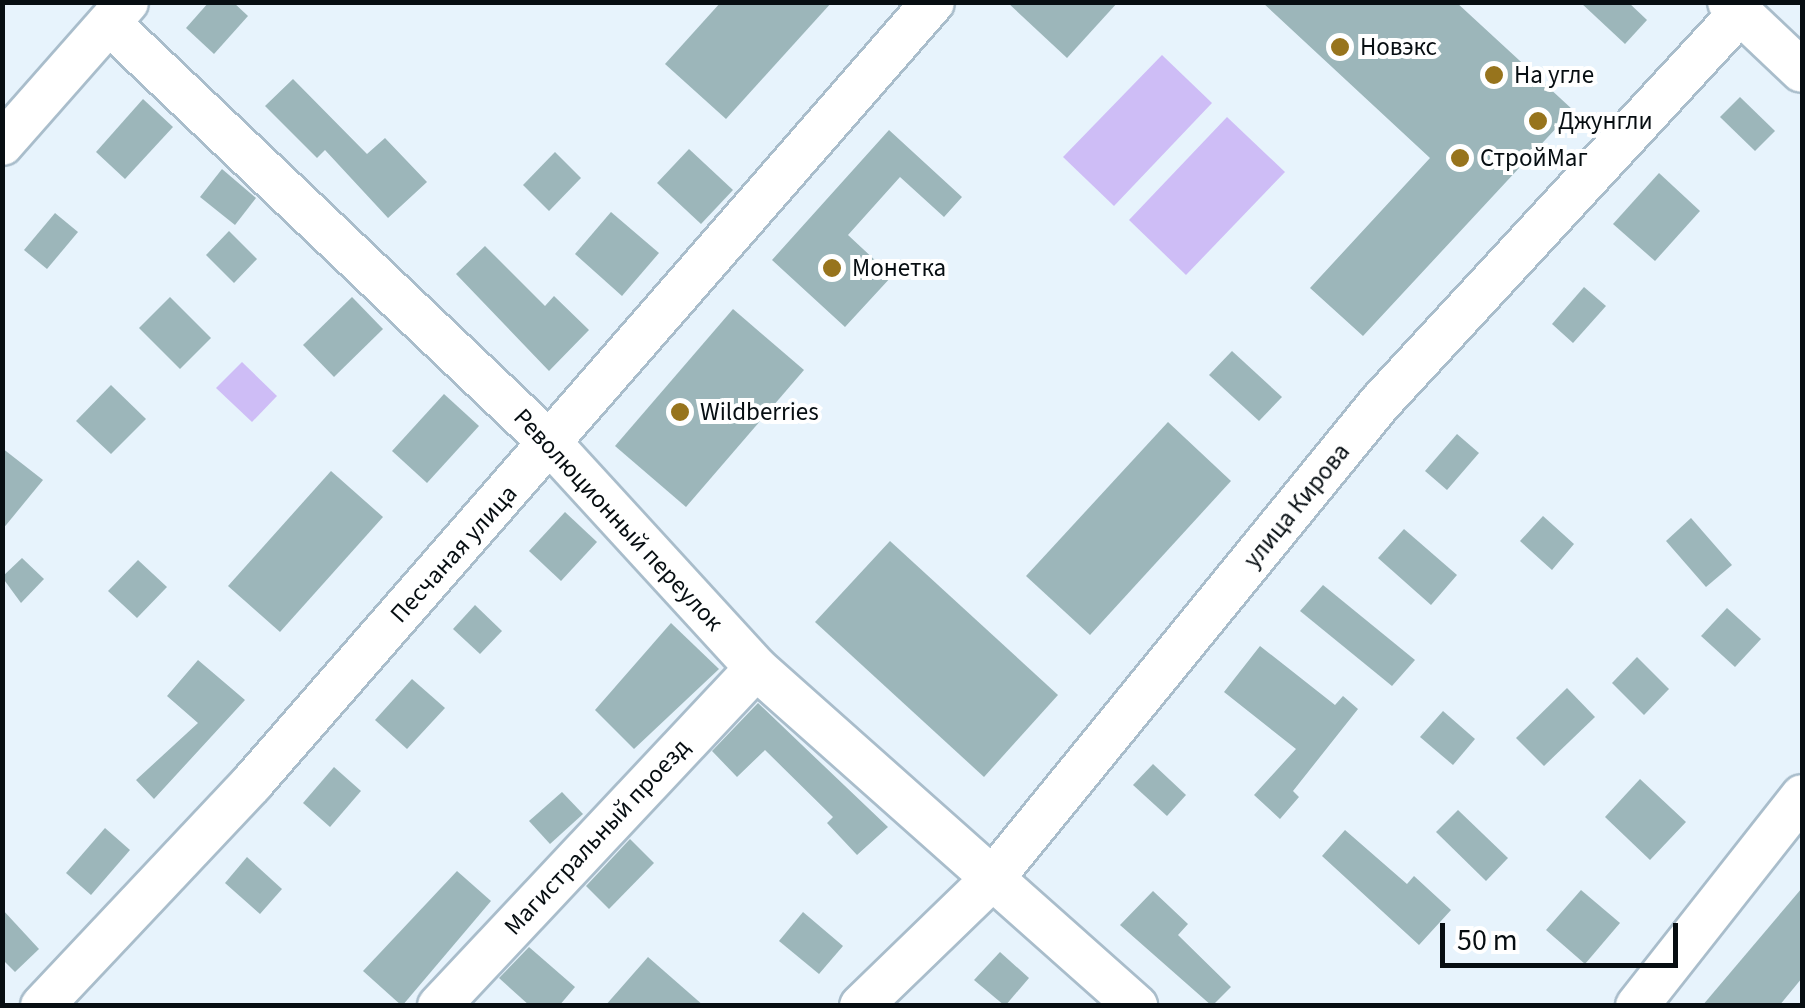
<!DOCTYPE html>
<html>
<head>
<meta charset="utf-8">
<style>
  body { margin:0 }
  #map { position:relative; width:1805px; height:1008px; overflow:hidden; background:#e7f3fc; font-family:"Source Sans 3",sans-serif }
  div>[style] { position:absolute }
  .green>* { inset:0; background:#cebdf6 }
  .building>* { inset:0; background:#9cb6ba }
  .roads { filter:drop-shadow(2px 0 #a9bdcb) drop-shadow(-2px 0 #a9bdcb) drop-shadow(0 2px #a9bdcb) drop-shadow(0 -2px #a9bdcb) }
  .minor>* { height:42px; margin:-21px; padding:0 21px; transform-origin:21px; border-radius:21px; background:#fff }
  .dots>* { width:28px; height:28px; translate:-50% -50%; box-sizing:border-box; border:5px solid #fff; border-radius:50% }
  span { translate:-50% -50%; white-space:nowrap; text-align:center; line-height:1.15; -webkit-text-stroke:8px #fff; paint-order:stroke }
  .poi-label { font-size:25px; color:#070e12 }
  .left { translate:0 -50%; text-align:left }
  .street-label { font-size:25px; color:#070e12 }
  .frame { position:absolute; inset:0; border:5px solid #070e12; pointer-events:none }
  .scale { position:absolute; left:1440px; top:923px; width:238px; height:45px; box-sizing:border-box; border:5px solid #070e12; border-top:0; padding-left:12px; font-size:30px; line-height:35px; white-space:nowrap; color:#070e12; -webkit-text-stroke:8px #fff; paint-order:stroke }
</style>
</head>
<body>
<div id="map">
  <div class="green">
    <div style="clip-path:polygon(1162px 55px,1212px 103px,1114px 206px,1063px 157px)"></div>
    <div style="clip-path:polygon(1227px 117px,1285px 172px,1186px 275px,1129px 220px)"></div>
    <div style="clip-path:polygon(242px 362px,277px 396px,252px 422px,216px 388px)"></div>
  </div>
  <div class="building">
    <div style="clip-path:polygon(209px 2px,233px 2px,248px 16px,214px 54px,186px 28px)"></div>
    <div style="clip-path:polygon(721px 2px,832px 2px,726px 119px,665px 64px)"></div>
    <div style="clip-path:polygon(1007px 2px,1118px 2px,1067px 58px)"></div>
    <div style="clip-path:polygon(1262px 2px,1456px 2px,1573px 110px,1363px 336px,1310px 288px,1430px 158px)"></div>
    <div style="clip-path:polygon(1580px 2px,1628px 2px,1647px 20px,1625px 44px)"></div>
    <div style="clip-path:polygon(293px 79px,367px 154px,385px 138px,427px 182px,388px 218px,325px 150px,317px 158px,265px 106px)"></div>
    <div style="clip-path:polygon(1740px 97px,1775px 131px,1755px 151px,1720px 117px)"></div>
    <div style="clip-path:polygon(143px 99px,173px 127px,125px 179px,96px 152px)"></div>
    <div style="clip-path:polygon(889px 130px,962px 197px,944px 217px,900px 177px,848px 235px,892px 276px,845px 327px,772px 260px)"></div>
    <div style="clip-path:polygon(689px 149px,733px 190px,701px 224px,657px 183px)"></div>
    <div style="clip-path:polygon(555px 152px,581px 178px,549px 211px,523px 185px)"></div>
    <div style="clip-path:polygon(222px 169px,256px 198px,235px 225px,200px 197px)"></div>
    <div style="clip-path:polygon(1659px 173px,1700px 211px,1655px 261px,1613px 224px)"></div>
    <div style="clip-path:polygon(611px 212px,659px 253px,622px 296px,575px 254px)"></div>
    <div style="clip-path:polygon(55px 213px,78px 232px,47px 269px,24px 250px)"></div>
    <div style="clip-path:polygon(229px 231px,257px 259px,234px 283px,206px 255px)"></div>
    <div style="clip-path:polygon(485px 246px,545px 306px,554px 296px,589px 330px,549px 371px,456px 274px)"></div>
    <div style="clip-path:polygon(1584px 287px,1606px 306px,1573px 343px,1552px 324px)"></div>
    <div style="clip-path:polygon(170px 297px,211px 338px,180px 369px,139px 328px)"></div>
    <div style="clip-path:polygon(352px 297px,383px 329px,334px 377px,303px 345px)"></div>
    <div style="clip-path:polygon(733px 309px,804px 370px,686px 507px,615px 446px)"></div>
    <div style="clip-path:polygon(1232px 351px,1282px 397px,1259px 421px,1209px 375px)"></div>
    <div style="clip-path:polygon(111px 385px,146px 419px,111px 454px,76px 421px)"></div>
    <div style="clip-path:polygon(444px 394px,479px 426px,427px 483px,392px 451px)"></div>
    <div style="clip-path:polygon(1168px 422px,1231px 481px,1090px 635px,1026px 576px)"></div>
    <div style="clip-path:polygon(1457px 434px,1479px 453px,1447px 490px,1425px 471px)"></div>
    <div style="clip-path:polygon(2px 448px,43px 480px,2px 530px)"></div>
    <div style="clip-path:polygon(331px 471px,383px 517px,280px 632px,228px 586px)"></div>
    <div style="clip-path:polygon(565px 512px,597px 542px,561px 581px,529px 551px)"></div>
    <div style="clip-path:polygon(1543px 516px,1574px 544px,1552px 570px,1520px 541px)"></div>
    <div style="clip-path:polygon(1691px 518px,1732px 565px,1706px 587px,1666px 541px)"></div>
    <div style="clip-path:polygon(1404px 529px,1457px 575px,1431px 605px,1378px 558px)"></div>
    <div style="clip-path:polygon(890px 541px,1058px 695px,984px 777px,815px 622px)"></div>
    <div style="clip-path:polygon(22px 558px,44px 579px,21px 603px,2px 577px)"></div>
    <div style="clip-path:polygon(138px 560px,167px 587px,137px 618px,108px 591px)"></div>
    <div style="clip-path:polygon(1323px 585px,1415px 660px,1392px 686px,1300px 611px)"></div>
    <div style="clip-path:polygon(475px 605px,502px 631px,480px 654px,453px 629px)"></div>
    <div style="clip-path:polygon(1727px 608px,1761px 639px,1735px 667px,1701px 636px)"></div>
    <div style="clip-path:polygon(671px 623px,719px 669px,634px 749px,595px 710px)"></div>
    <div style="clip-path:polygon(1260px 646px,1335px 705px,1343px 696px,1358px 709px,1293px 791px,1299px 797px,1280px 819px,1254px 795px,1296px 749px,1224px 692px)"></div>
    <div style="clip-path:polygon(1637px 657px,1669px 689px,1644px 715px,1612px 683px)"></div>
    <div style="clip-path:polygon(198px 660px,245px 700px,154px 799px,136px 780px,198px 723px,167px 696px)"></div>
    <div style="clip-path:polygon(412px 679px,445px 708px,407px 749px,375px 720px)"></div>
    <div style="clip-path:polygon(1567px 688px,1595px 717px,1544px 766px,1516px 738px)"></div>
    <div style="clip-path:polygon(758px 703px,888px 827px,857px 855px,827px 823px,833px 817px,765px 750px,737px 777px,712px 751px)"></div>
    <div style="clip-path:polygon(1443px 711px,1475px 739px,1453px 765px,1420px 737px)"></div>
    <div style="clip-path:polygon(1153px 764px,1186px 795px,1167px 816px,1133px 785px)"></div>
    <div style="clip-path:polygon(334px 767px,361px 791px,330px 827px,303px 803px)"></div>
    <div style="clip-path:polygon(1640px 779px,1686px 822px,1650px 860px,1605px 817px)"></div>
    <div style="clip-path:polygon(562px 792px,583px 814px,550px 844px,529px 821px)"></div>
    <div style="clip-path:polygon(1458px 810px,1508px 858px,1486px 881px,1436px 832px)"></div>
    <div style="clip-path:polygon(105px 828px,130px 850px,91px 895px,66px 873px)"></div>
    <div style="clip-path:polygon(1345px 830px,1407px 884px,1414px 876px,1451px 910px,1419px 945px,1322px 856px)"></div>
    <div style="clip-path:polygon(630px 839px,654px 863px,609px 909px,586px 886px)"></div>
    <div style="clip-path:polygon(247px 857px,282px 889px,260px 914px,225px 883px)"></div>
    <div style="clip-path:polygon(457px 871px,491px 901px,402px 1006px,363px 971px)"></div>
    <div style="clip-path:polygon(1802px 888px,1802px 978px,1779px 1006px,1702px 1006px)"></div>
    <div style="clip-path:polygon(1581px 890px,1620px 923px,1585px 964px,1546px 930px)"></div>
    <div style="clip-path:polygon(1153px 891px,1188px 924px,1178px 935px,1231px 987px,1212px 1006px,1120px 925px)"></div>
    <div style="clip-path:polygon(2px 909px,39px 949px,15px 972px,2px 959px)"></div>
    <div style="clip-path:polygon(803px 912px,843px 946px,819px 974px,779px 941px)"></div>
    <div style="clip-path:polygon(529px 947px,575px 987px,559px 1006px,530px 1006px,499px 978px)"></div>
    <div style="clip-path:polygon(1000px 952px,1029px 978px,1005px 1006px,974px 980px)"></div>
    <div style="clip-path:polygon(648px 957px,704px 1006px,605px 1006px)"></div>
  </div>
  <div class="roads">
    <div class="minor">
      <div style="left:1729px;top:2px;width:100px;rotate:43.4deg"></div>
      <div style="left:109px;top:23px;width:610px;rotate:43.61deg"></div>
      <div style="left:551px;top:444px;width:304px;rotate:47.5deg"></div>
      <div style="left:756px;top:668px;width:509px;rotate:41.65deg"></div>
      <div style="left:2px;top:144px;width:189px;rotate:-48.6deg"></div>
      <div style="left:42px;top:1006px;width:306px;rotate:-46.7deg"></div>
      <div style="left:252px;top:783px;width:1036px;rotate:-48.91deg"></div>
      <div style="left:439px;top:1006px;width:463px;rotate:-46.8deg"></div>
      <div style="left:861px;top:1006px;width:182px;rotate:-44.1deg"></div>
      <div style="left:992px;top:879px;width:613px;rotate:-50.83deg"></div>
      <div style="left:1379px;top:404px;width:532px;rotate:-47.28deg"></div>
      <div style="left:1637px;top:1006px;width:267px;rotate:-51.8deg"></div>
    </div>
  </div>
  <div class="dots">
    <div style="left:1340px;top:47px;background:#97741d"></div>
    <div style="left:1494px;top:75px;background:#97741d"></div>
    <div style="left:1538px;top:121px;background:#97741d"></div>
    <div style="left:1460px;top:158px;background:#97741d"></div>
    <div style="left:832px;top:268px;background:#97741d"></div>
    <div style="left:680px;top:412px;background:#97741d"></div>
  </div>
  <div class="poi-label">
    <span class="left" style="left:1360px;top:47px">Новэкс</span>
    <span class="left" style="left:1514px;top:75px">На угле</span>
    <span class="left" style="left:1558px;top:121px">Джунгли</span>
    <span class="left" style="left:1480px;top:158px">СтройМаг</span>
    <span class="left" style="left:852px;top:268px">Монетка</span>
    <span class="left" style="left:700px;top:412px">Wildberries</span>
  </div>
  <div class="street-label">
    <span style="left:1297px;top:506px;rotate:-51deg">улица Кирова</span>
    <span style="left:618px;top:520px;rotate:47deg">Революционный переулок</span>
    <span style="left:454px;top:554px;rotate:-48deg">Песчаная улица</span>
    <span style="left:597px;top:837px;rotate:-47deg">Магистральный проезд</span>
  </div>
  <div class="frame"></div>
  <div class="scale">50 m</div>
</div>
</body>
</html>
